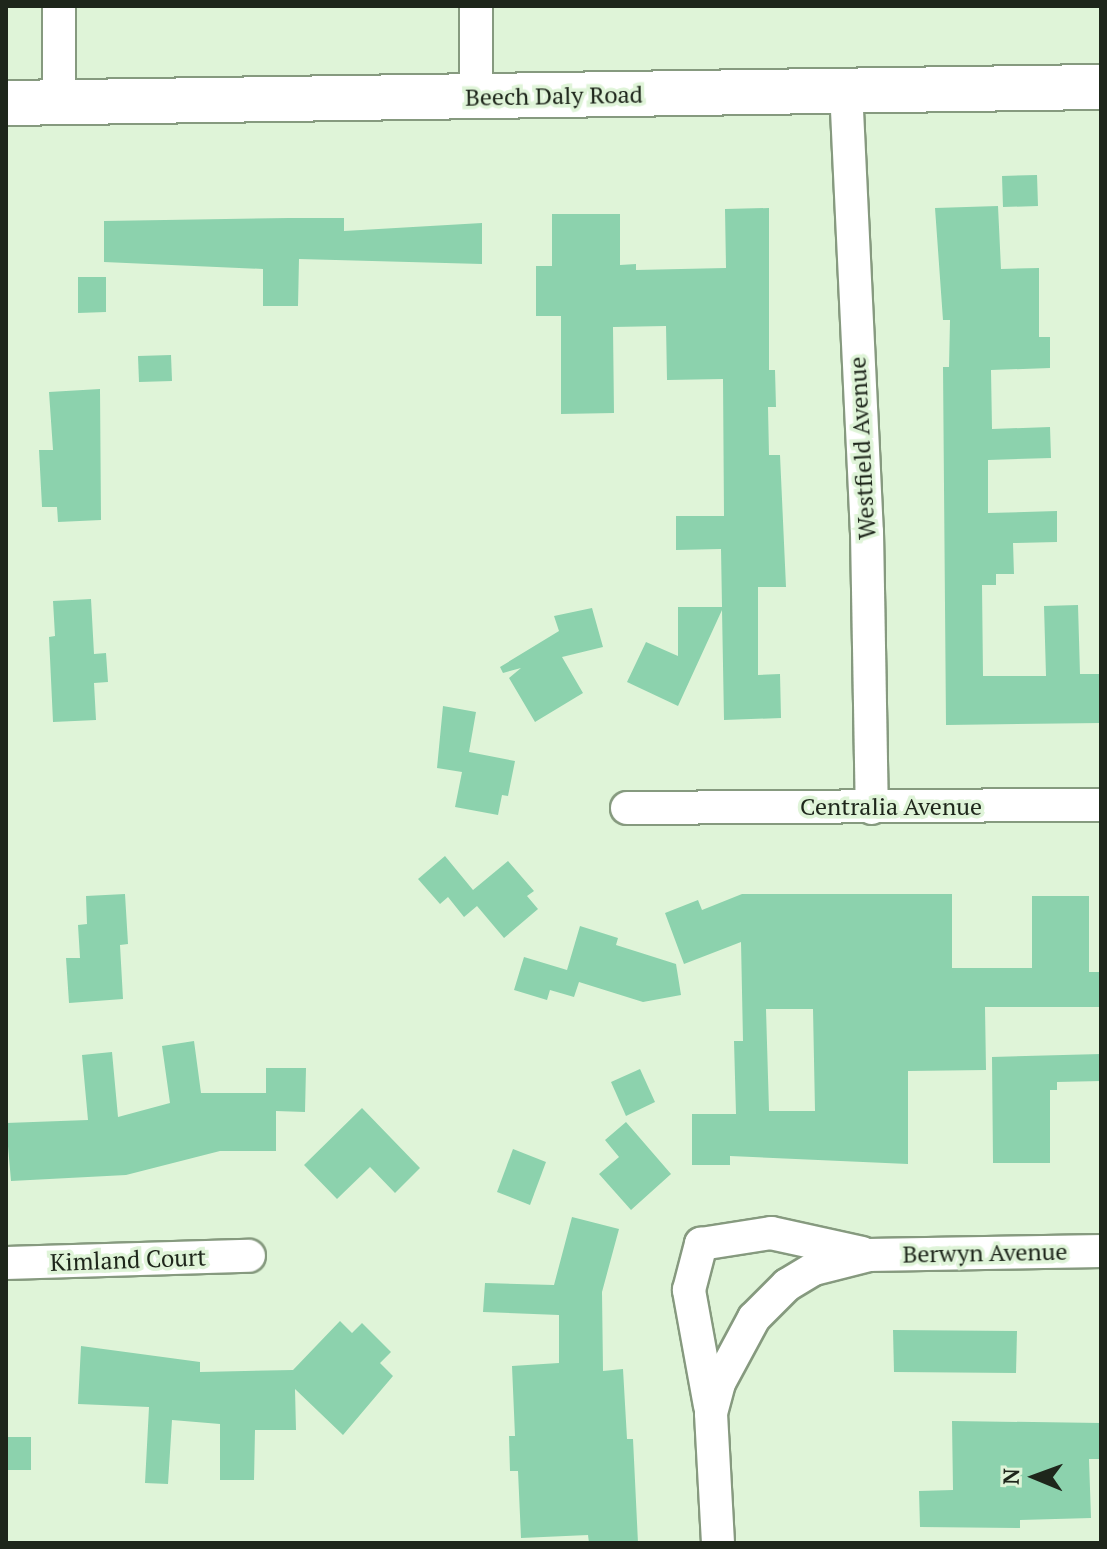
<!DOCTYPE html>
<html>
<head>
<meta charset="utf-8">
<style>
  body { margin:0 }
  #map { position:relative; width:1107px; height:1549px; overflow:hidden; background:#dff4d8; font-family:"PT Serif",serif }
  div>[style] { position:absolute }
  .building>* { inset:0; background:#8cd2ad }
  .roads { filter:drop-shadow(2px 0 #869a7f) drop-shadow(-2px 0 #869a7f) drop-shadow(0 2px #869a7f) drop-shadow(0 -2px #869a7f) }
  .minor>* { height:32px; margin:-16px; padding:0 16px; transform-origin:16px; border-radius:16px; background:#fff }
  .secondary>* { height:44px; margin:-22px; padding:0 22px; transform-origin:22px; border-radius:22px; background:#fff }
  span { translate:-50% -50%; white-space:nowrap; text-align:center; line-height:1.15; -webkit-text-stroke:7px #dff4d8; paint-order:stroke }
  .street-label { font-size:24px; color:#1e261b }
  .frame { position:absolute; inset:0; border:8px solid #1e261b; pointer-events:none }
  .north { position:absolute; left:995px; top:1437px; width:80px; height:80px; -webkit-text-stroke:6px #dff4d8; paint-order:stroke; rotate:271deg; font-size:22px; font-weight:700; line-height:32px; text-align:center; color:#1e261b }
  .north::after { content:''; display:block; margin:auto; width:28px; height:36px; background:#1e261b; clip-path:polygon(50% 0,100% 100%,50% 72%,0 100%) }
</style>
</head>
<body>
<div id="map">
  <div class="building">
    <div style="clip-path:polygon(1037px 175px,1038px 206px,1003px 207px,1002px 176px)"></div>
    <div style="clip-path:polygon(998px 206px,1001px 269px,1039px 268px,1039px 337px,1050px 337px,1050px 368px,991px 370px,992px 429px,1050px 427px,1051px 458px,988px 460px,988px 513px,1057px 511px,1057px 542px,1013px 543px,1014px 574px,996px 574px,996px 585px,982px 585px,983px 676px,1046px 676px,1044px 606px,1078px 605px,1080px 674px,1101px 674px,1101px 723px,946px 725px,943px 367px,949px 367px,950px 320px,943px 320px,935px 208px)"></div>
    <div style="clip-path:polygon(769px 208px,769px 370px,775px 370px,776px 407px,768px 407px,769px 455px,780px 455px,786px 587px,758px 587px,758px 675px,780px 674px,781px 718px,724px 720px,722px 610px,678px 706px,627px 682px,646px 642px,678px 656px,678px 607px,722px 607px,721px 549px,676px 550px,676px 516px,724px 516px,723px 379px,667px 380px,666px 326px,613px 327px,614px 413px,561px 414px,561px 316px,536px 316px,536px 266px,552px 266px,552px 214px,620px 214px,620px 265px,636px 264px,636px 270px,726px 268px,725px 209px)"></div>
    <div style="clip-path:polygon(289px 218px,344px 218px,344px 231px,482px 223px,482px 264px,299px 259px,298px 306px,263px 306px,263px 269px,104px 262px,104px 221px)"></div>
    <div style="clip-path:polygon(78px 277px,106px 277px,106px 312px,78px 313px)"></div>
    <div style="clip-path:polygon(171px 355px,172px 381px,139px 382px,138px 356px)"></div>
    <div style="clip-path:polygon(100px 389px,101px 520px,58px 522px,57px 507px,42px 507px,39px 450px,53px 450px,49px 392px)"></div>
    <div style="clip-path:polygon(91px 599px,94px 654px,106px 653px,108px 682px,94px 683px,96px 720px,53px 722px,49px 637px,55px 636px,53px 601px)"></div>
    <div style="clip-path:polygon(592px 608px,603px 647px,562px 657px,583px 693px,535px 722px,509px 678px,521px 668px,503px 673px,500px 667px,559px 631px,554px 616px)"></div>
    <div style="clip-path:polygon(443px 706px,476px 712px,469px 752px,515px 761px,508px 796px,502px 795px,498px 815px,455px 807px,462px 772px,437px 768px)"></div>
    <div style="clip-path:polygon(445px 856px,473px 890px,508px 861px,534px 891px,527px 896px,538px 909px,504px 938px,477px 906px,464px 917px,448px 897px,440px 904px,418px 879px)"></div>
    <div style="clip-path:polygon(125px 894px,128px 944px,120px 945px,123px 999px,69px 1003px,66px 958px,80px 958px,78px 925px,87px 924px,86px 896px)"></div>
    <div style="clip-path:polygon(evenodd,742px 894px,952px 894px,952px 968px,1032px 968px,1032px 896px,1089px 896px,1089px 972px,1101px 972px,1101px 1007px,985px 1007px,986px 1070px,908px 1071px,908px 1164px,730px 1156px,730px 1165px,692px 1165px,692px 1114px,736px 1114px,734px 1041px,743px 1041px,741px 942px,684px 964px,665px 913px,698px 900px,702px 910px,742px 894px,766px 1009px,813px 1009px,815px 1111px,769px 1111px,766px 1009px)"></div>
    <div style="clip-path:polygon(580px 926px,618px 938px,616px 945px,676px 964px,681px 995px,643px 1002px,579px 982px,574px 997px,550px 990px,547px 1000px,514px 990px,524px 957px,567px 970px)"></div>
    <div style="clip-path:polygon(194px 1041px,201px 1093px,266px 1093px,266px 1068px,306px 1068px,305px 1112px,276px 1111px,276px 1151px,220px 1151px,126px 1175px,11px 1181px,6px 1123px,88px 1120px,82px 1055px,112px 1052px,118px 1117px,170px 1103px,162px 1046px)"></div>
    <div style="clip-path:polygon(1101px 1054px,1101px 1081px,1057px 1082px,1057px 1090px,1050px 1090px,1050px 1163px,993px 1163px,992px 1057px)"></div>
    <div style="clip-path:polygon(640px 1069px,655px 1102px,626px 1116px,611px 1082px)"></div>
    <div style="clip-path:polygon(362px 1108px,420px 1168px,395px 1193px,370px 1167px,337px 1199px,304px 1165px)"></div>
    <div style="clip-path:polygon(626px 1122px,671px 1174px,631px 1210px,599px 1174px,619px 1157px,605px 1140px)"></div>
    <div style="clip-path:polygon(513px 1149px,546px 1162px,530px 1205px,497px 1192px)"></div>
    <div style="clip-path:polygon(572px 1217px,619px 1229px,602px 1292px,603px 1371px,623px 1369px,627px 1439px,633px 1439px,638px 1543px,589px 1543px,588px 1535px,521px 1538px,518px 1471px,510px 1471px,509px 1436px,515px 1436px,512px 1366px,559px 1363px,559px 1315px,483px 1312px,485px 1283px,554px 1285px)"></div>
    <div style="clip-path:polygon(340px 1321px,352px 1333px,362px 1323px,391px 1352px,380px 1363px,393px 1376px,343px 1435px,295px 1389px,296px 1430px,255px 1430px,254px 1480px,220px 1480px,220px 1424px,172px 1420px,168px 1484px,145px 1483px,149px 1407px,78px 1404px,81px 1346px,200px 1362px,200px 1372px,293px 1370px)"></div>
    <div style="clip-path:polygon(893px 1330px,1017px 1331px,1016px 1373px,894px 1372px)"></div>
    <div style="clip-path:polygon(952px 1421px,1101px 1423px,1101px 1459px,1089px 1459px,1091px 1518px,1020px 1520px,1020px 1528px,920px 1527px,919px 1491px,953px 1490px)"></div>
    <div style="clip-path:polygon(6px 1437px,31px 1437px,31px 1470px,6px 1470px)"></div>
  </div>
  <div class="roads">
    <div class="minor">
      <div style="left:59px;top:6px;width:97px;rotate:90deg"></div>
      <div style="left:476px;top:6px;width:92px;rotate:90deg"></div>
      <div style="left:846px;top:89px;width:443px;rotate:87.3deg"></div>
      <div style="left:867px;top:532px;width:276px;rotate:89deg"></div>
      <div style="left:627px;top:808px;width:474px;rotate:-0.4deg"></div>
      <div style="left:6px;top:1263px;width:243px;rotate:-1.7deg"></div>
      <div style="left:710px;top:1406px;width:118px;rotate:-100.3deg"></div>
      <div style="left:689px;top:1290px;width:48px;rotate:-75.4deg"></div>
      <div style="left:701px;top:1244px;width:71px;rotate:-8.9deg"></div>
      <div style="left:771px;top:1233px;width:93px;rotate:12.4deg"></div>
      <div style="left:718px;top:1543px;width:130px;rotate:-93.1deg"></div>
      <div style="left:711px;top:1413px;width:31px;rotate:-75deg"></div>
      <div style="left:719px;top:1383px;width:74px;rotate:-61.7deg"></div>
      <div style="left:754px;top:1318px;width:47px;rotate:-45deg"></div>
      <div style="left:787px;top:1285px;width:31px;rotate:-31deg"></div>
      <div style="left:814px;top:1269px;width:57px;rotate:-14.3deg"></div>
      <div style="left:869px;top:1255px;width:232px;rotate:-1deg"></div>
    </div>
    <div class="secondary">
      <div style="left:6px;top:103px;width:1095px;rotate:-0.84deg"></div>
    </div>
  </div>
  <div class="street-label">
    <span style="left:554px;top:96px;rotate:-1deg">Beech Daly Road</span>
    <span style="left:862px;top:448px;rotate:-93deg">Westfield Avenue</span>
    <span style="left:891px;top:807px">Centralia Avenue</span>
    <span style="left:985px;top:1253px;rotate:-1deg">Berwyn Avenue</span>
    <span style="left:128px;top:1260px;rotate:-2deg">Kimland Court</span>
  </div>
  <div class="frame"></div>
  <div class="north">N</div>
</div>
</body>
</html>
